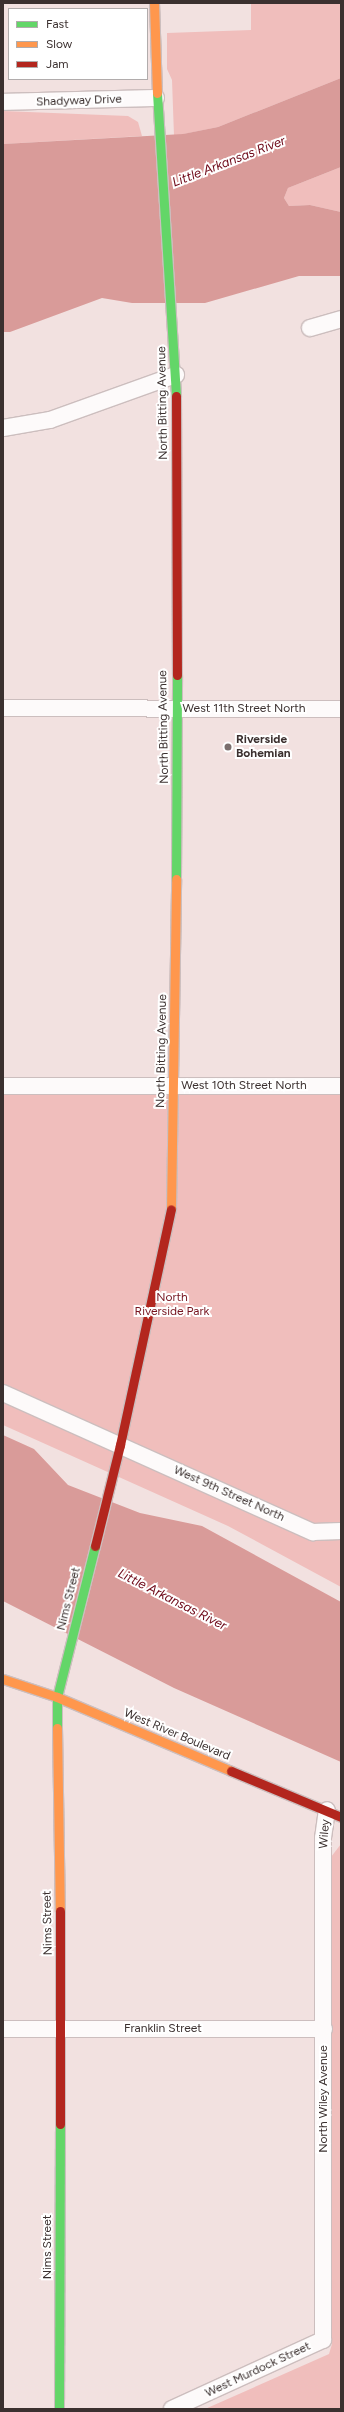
<!DOCTYPE html>
<html>
<head>
<meta charset="utf-8">
<style>
  body { margin:0 }
  #map { position:relative; width:344px; height:2412px; overflow:hidden; background:#f2e1e0; font-family:Figtree,sans-serif }
  div>[style] { position:absolute }
  .green>* { inset:0; background:#f0bebc }
  .water>* { inset:0; background:#d99b99 }
  .roads { filter:drop-shadow(1px 0 #ccbebe) drop-shadow(-1px 0 #ccbebe) drop-shadow(0 1px #ccbebe) drop-shadow(0 -1px #ccbebe) }
  .street>* { height:16px; margin:-8px; padding:0 8px; transform-origin:8px; border-radius:8px; background:#fdfafa }
  .fast>* { height:9px; margin:-4.5px; padding:0 4.5px; transform-origin:4.5px; border-radius:4.5px; background:#63d668 }
  .slow>* { height:9px; margin:-4.5px; padding:0 4.5px; transform-origin:4.5px; border-radius:4.5px; background:#ff974d }
  .jam>* { height:9px; margin:-4.5px; padding:0 4.5px; transform-origin:4.5px; border-radius:4.5px; background:#b3261e }
  .dots>* { width:11px; height:11px; translate:-50% -50%; box-sizing:border-box; border:2px solid #fff; border-radius:50% }
  span { translate:-50% -50%; white-space:nowrap; text-align:center; line-height:1.15; -webkit-text-stroke:4px #fff; paint-order:stroke }
  .street-label { font-size:12px; color:#3b302f }
  .poi-label { font-size:12px; color:#3b302f; font-weight:700 }
  .left { translate:0 -50%; text-align:left }
  .park-label { font-size:12px; color:#76141f }
  .water-label { font-size:13px; color:#6e0818; font-style:italic }
  .frame { position:absolute; inset:0; border:4px solid #3b302f; pointer-events:none }
  .legend { position:absolute; left:8px; top:8px; width:140px; height:72px; box-sizing:border-box; background:#fff; border:1px solid #b1acac; margin:0; padding:5px 7px; list-style:none; font-size:12px; color:#3b302f }
  .legend li { display:flex; align-items:center; gap:8px; height:20px }
  .legend b { width:20px; border:1px solid #b1acac }
</style>
</head>
<body>
<div id="map">
  <div class="green">
    <div style="clip-path:polygon(251px 3px,341px 3px,341px 78px,218px 127px,174px 136px,172px 80px,167px 69px,167px 33px,251px 30px)"></div>
    <div style="clip-path:polygon(3px 111px,128px 116px,138px 122px,142px 136px,3px 144px)"></div>
    <div style="clip-path:polygon(341px 167px,341px 212px,310px 205px,289px 206px,284px 198px,288px 188px)"></div>
    <div style="clip-path:polygon(341px 1086px,341px 1587px,228px 1526px,3px 1425px,3px 1090px)"></div>
    <div style="clip-path:polygon(341px 1844px,341px 2409px,205px 2409px,329px 2354px,332px 2344px,331px 1857px)"></div>
  </div>
  <div class="water">
    <div style="clip-path:polygon(341px 78px,341px 167px,288px 188px,284px 198px,289px 206px,310px 205px,341px 212px,341px 276px,299px 276px,205px 303px,132px 303px,102px 298px,10px 332px,3px 332px,3px 144px,183px 134px,218px 127px)"></div>
    <div style="clip-path:polygon(3px 1435px,34px 1449px,68px 1485px,140px 1513px,202px 1526px,341px 1602px,341px 1762px,174px 1688px,3px 1601px)"></div>
  </div>
  <div class="roads">
    <div class="street">
      <div style="left:3px;top:102px;width:153px;rotate:-1.5deg"></div>
      <div style="left:310px;top:328px;width:32px;rotate:-16deg"></div>
      <div style="left:3px;top:428px;width:48px;rotate:-9.7deg"></div>
      <div style="left:50px;top:420px;width:134px;rotate:-19.7deg"></div>
      <div style="left:3px;top:708px;width:338px;rotate:0.2deg"></div>
      <div style="left:3px;top:1086px;width:338px"></div>
      <div style="left:3px;top:1393px;width:340px;rotate:24.2deg"></div>
      <div style="left:313px;top:1532px;width:28px;rotate:-2deg"></div>
      <div style="left:3px;top:2029px;width:321px"></div>
      <div style="left:172px;top:2409px;width:166px;rotate:-24.6deg"></div>
      <div style="left:323px;top:2340px;width:502px;rotate:-90deg"></div>
      <div style="left:323px;top:1838px;width:28px;rotate:-82deg"></div>
    </div>
    <div class="fast">
      <div style="left:157px;top:93px;width:304px;rotate:86.4deg"></div>
      <div style="left:176px;top:879px;width:204px;rotate:-89.7deg"></div>
      <div style="left:57px;top:1728px;width:31px;rotate:-90deg"></div>
      <div style="left:57px;top:1697px;width:156px;rotate:-75.9deg"></div>
      <div style="left:59px;top:2409px;width:285px;rotate:-89.8deg"></div>
    </div>
    <div class="slow">
      <div style="left:154px;top:3px;width:90px;rotate:88.1deg"></div>
      <div style="left:171px;top:1209px;width:330px;rotate:-89.1deg"></div>
      <div style="left:3px;top:1679px;width:57px;rotate:18.4deg"></div>
      <div style="left:57px;top:1697px;width:189px;rotate:23deg"></div>
      <div style="left:57px;top:1728px;width:183px;rotate:89.1deg"></div>
    </div>
    <div class="jam">
      <div style="left:176px;top:396px;width:279px;rotate:89.8deg"></div>
      <div style="left:95px;top:1546px;width:104px;rotate:-76.1deg"></div>
      <div style="left:120px;top:1445px;width:241px;rotate:-77.8deg"></div>
      <div style="left:231px;top:1771px;width:119px;rotate:22.7deg"></div>
      <div style="left:60px;top:1911px;width:213px;rotate:90deg"></div>
    </div>
  </div>
  <div class="dots">
    <div style="left:228px;top:747px;background:#7b6e6d"></div>
  </div>
  <div class="street-label">
    <span style="left:79px;top:101px;rotate:-2deg">Shadyway Drive</span>
    <span style="left:163px;top:403px;rotate:-91deg">North Bitting Avenue</span>
    <span style="left:244px;top:709px">West 11th Street North</span>
    <span style="left:164px;top:727px;rotate:-91deg">North Bitting Avenue</span>
    <span style="left:162px;top:1051px;rotate:-89deg">North Bitting Avenue</span>
    <span style="left:244px;top:1086px">West 10th Street North</span>
    <span style="left:229px;top:1494px;rotate:24deg">West 9th Street North</span>
    <span style="left:69px;top:1599px;rotate:-76deg">Nims Street</span>
    <span style="left:177px;top:1735px;rotate:23deg">West River Boulevard</span>
    <span style="left:325px;top:1834px;rotate:-86deg">Wiley</span>
    <span style="left:48px;top:1923px;rotate:-91deg">Nims Street</span>
    <span style="left:163px;top:2029px">Franklin Street</span>
    <span style="left:324px;top:2099px;rotate:-90deg">North Wiley Avenue</span>
    <span style="left:48px;top:2247px;rotate:-90deg">Nims Street</span>
    <span style="left:258px;top:2370px;rotate:-25deg">West Murdock Street</span>
  </div>
  <div class="poi-label">
    <span class="left" style="left:236px;top:747px">Riverside<br>Bohemian</span>
  </div>
  <div class="park-label">
    <span style="left:172px;top:1305px">North<br>Riverside Park</span>
  </div>
  <div class="water-label">
    <span style="left:229px;top:162px;rotate:-21deg">Little Arkansas River</span>
    <span style="left:172px;top:1600px;rotate:27deg">Little Arkansas River</span>
  </div>
  <div class="frame"></div>
  <ul class="legend">
  <li><b style="height:5px;background:#63d668"></b>Fast</li>
  <li><b style="height:5px;background:#ff974d"></b>Slow</li>
  <li><b style="height:5px;background:#b3261e"></b>Jam</li>
  </ul>
</div>
</body>
</html>
